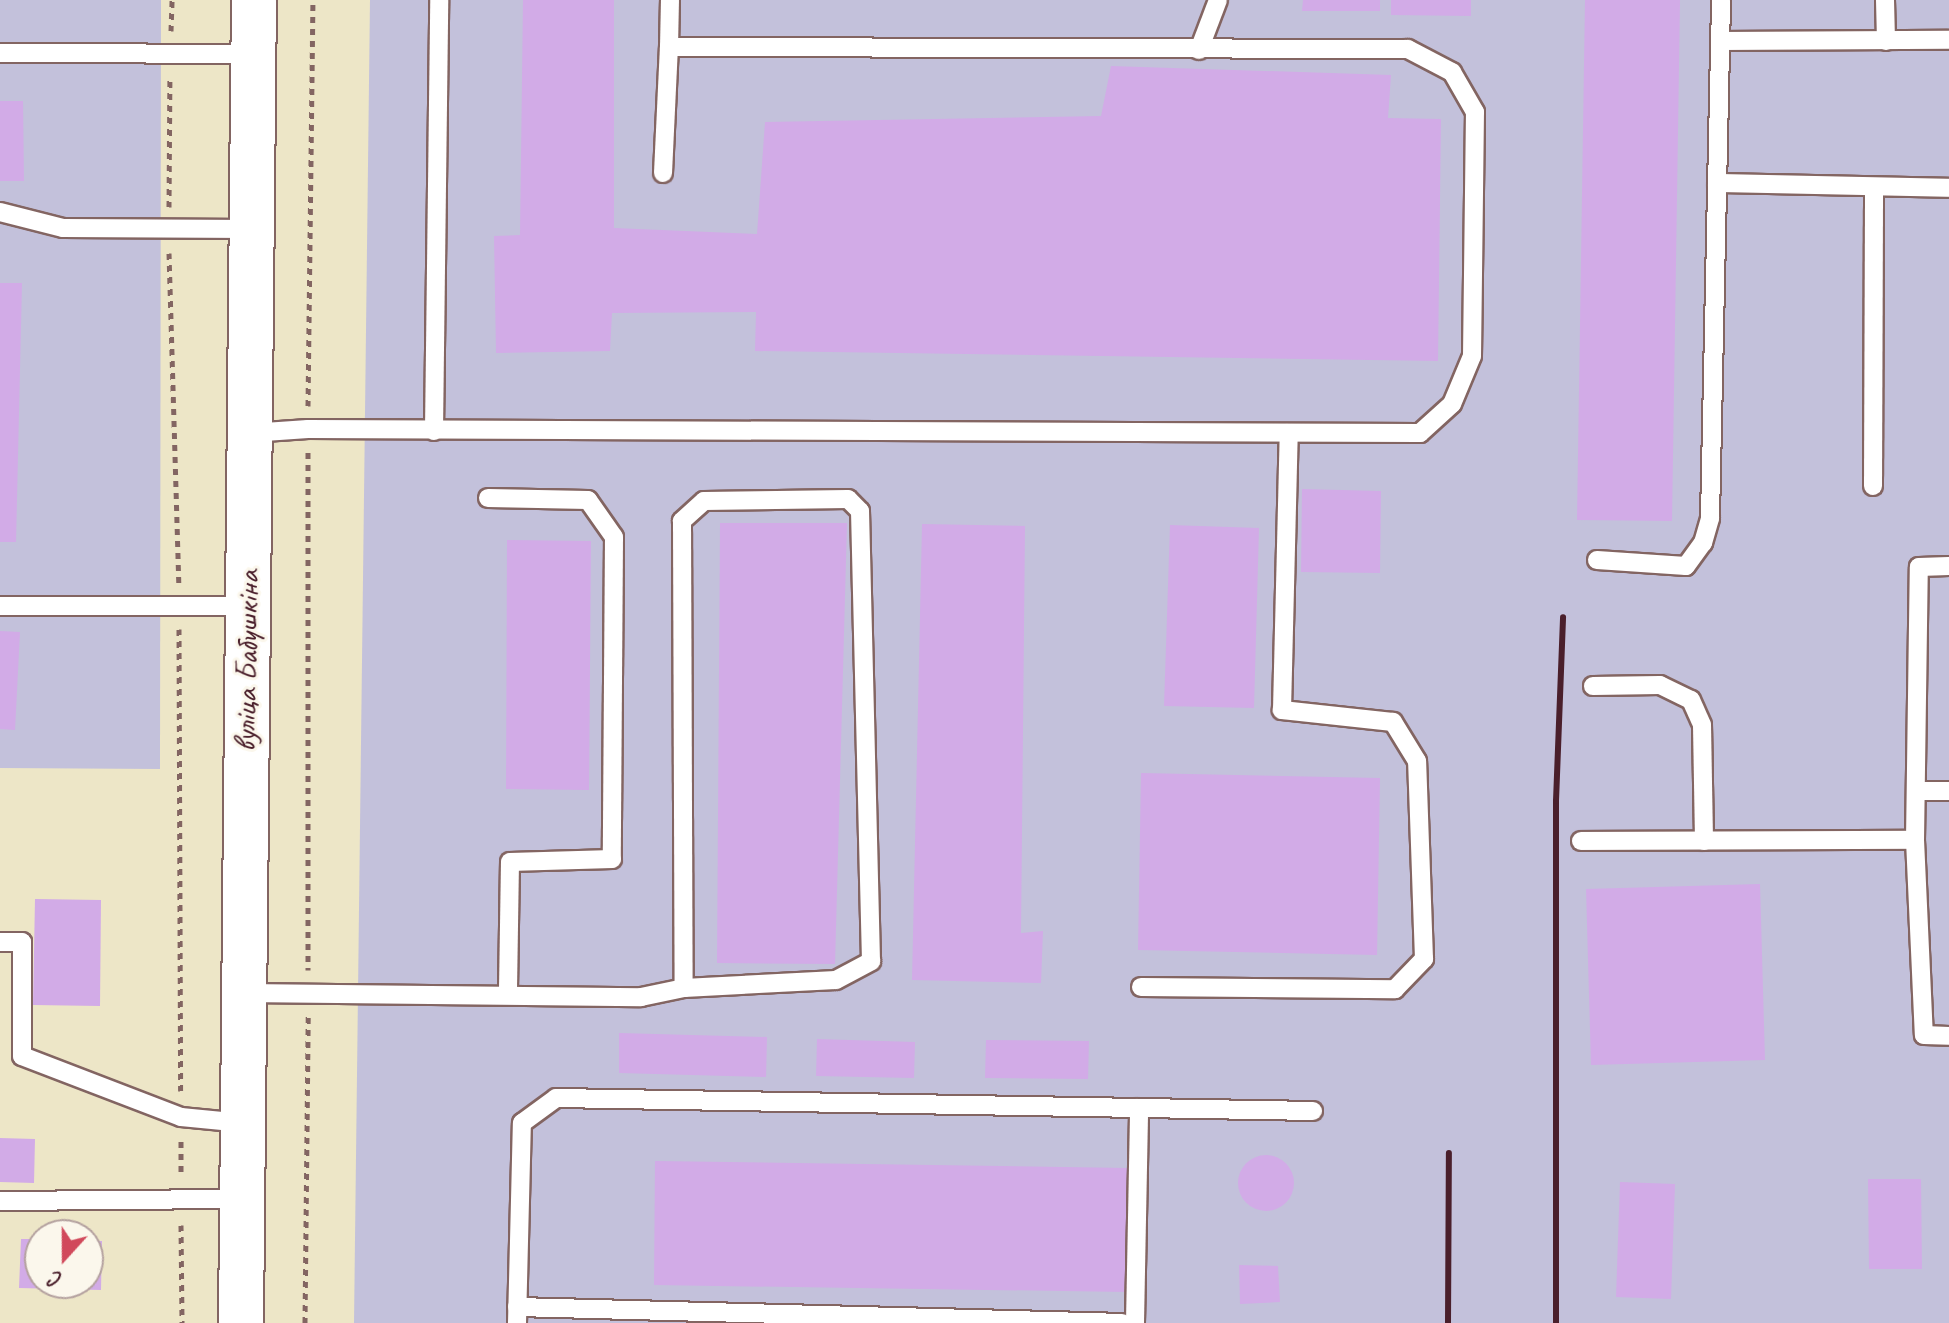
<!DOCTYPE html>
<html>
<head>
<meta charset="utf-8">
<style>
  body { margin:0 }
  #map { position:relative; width:1949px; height:1323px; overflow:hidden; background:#ede6c7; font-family:Caveat,sans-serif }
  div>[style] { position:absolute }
  .industrial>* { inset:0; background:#c3c1db }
  .building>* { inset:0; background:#d2abe7 }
  .round { border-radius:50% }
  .path>* { height:5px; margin-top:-2.5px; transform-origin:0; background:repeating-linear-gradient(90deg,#836562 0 6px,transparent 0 12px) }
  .roads { filter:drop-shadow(2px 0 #836562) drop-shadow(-2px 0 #836562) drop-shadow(0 2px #836562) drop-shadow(0 -2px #836562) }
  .service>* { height:18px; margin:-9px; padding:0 9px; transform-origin:9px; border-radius:9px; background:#fff }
  .tertiary>* { height:44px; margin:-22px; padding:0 22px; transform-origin:22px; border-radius:22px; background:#fff }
  .rail>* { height:6px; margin:-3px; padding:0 3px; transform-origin:3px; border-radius:3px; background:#4a1f2b }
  span { translate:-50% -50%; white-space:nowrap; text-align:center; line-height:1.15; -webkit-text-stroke:6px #fbf7ec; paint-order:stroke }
  .street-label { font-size:32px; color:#4a1f2b }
  .north { position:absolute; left:24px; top:1219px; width:80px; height:80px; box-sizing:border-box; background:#fbf7ec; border:2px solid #b4a19f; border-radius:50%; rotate:201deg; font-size:22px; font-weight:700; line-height:32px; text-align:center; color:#4a1f2b }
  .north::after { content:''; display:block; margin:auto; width:28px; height:36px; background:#d1495b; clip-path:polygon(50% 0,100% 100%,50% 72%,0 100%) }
</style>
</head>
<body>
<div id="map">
  <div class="industrial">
    <div style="clip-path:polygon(0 0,161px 0,160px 769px,0 768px)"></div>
    <div style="clip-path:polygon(370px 0,1949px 0,1949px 1323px,354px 1323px)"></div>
  </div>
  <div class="building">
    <div style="clip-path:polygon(523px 0,614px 0,614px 228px,757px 234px,765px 122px,1101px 116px,1111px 66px,1391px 75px,1388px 118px,1441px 119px,1438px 361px,755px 351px,756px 312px,612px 313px,610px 351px,496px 353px,494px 236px,520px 235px)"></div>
    <div style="clip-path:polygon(1303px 0,1380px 0,1380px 11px,1302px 11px)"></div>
    <div style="clip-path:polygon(1391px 0,1471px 0,1471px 16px,1391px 15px)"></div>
    <div style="clip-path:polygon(1585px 0,1680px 0,1672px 521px,1577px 520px)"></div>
    <div style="clip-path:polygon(0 101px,23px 101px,24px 181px,0 181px)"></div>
    <div style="clip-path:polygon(0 283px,22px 283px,16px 542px,0 542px)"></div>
    <div style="clip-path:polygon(1302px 489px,1381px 491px,1380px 573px,1301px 572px)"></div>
    <div style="clip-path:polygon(720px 523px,847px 523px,835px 964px,717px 963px)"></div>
    <div style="clip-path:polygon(922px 524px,1025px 526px,1021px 933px,1043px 931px,1041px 983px,912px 980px)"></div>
    <div style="clip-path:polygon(1170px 525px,1259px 528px,1254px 708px,1164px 706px)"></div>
    <div style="clip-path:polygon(507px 540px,591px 541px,589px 790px,506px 789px)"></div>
    <div style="clip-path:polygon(0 631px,20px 632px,15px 730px,0 729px)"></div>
    <div style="clip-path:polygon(1141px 773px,1380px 778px,1377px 955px,1138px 950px)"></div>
    <div style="clip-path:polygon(1760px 884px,1765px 1060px,1591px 1065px,1586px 889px)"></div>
    <div style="clip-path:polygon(35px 899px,101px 900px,100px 1006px,33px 1005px)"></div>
    <div style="clip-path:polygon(619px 1033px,767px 1037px,766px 1077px,619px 1073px)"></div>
    <div style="clip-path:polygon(817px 1039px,915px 1042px,914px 1078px,816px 1076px)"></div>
    <div style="clip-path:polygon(986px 1040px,1089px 1041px,1088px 1079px,985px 1078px)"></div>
    <div style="clip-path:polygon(0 1138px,35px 1139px,34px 1183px,0 1182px)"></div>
    <div class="round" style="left:1238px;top:1155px;width:56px;height:56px"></div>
    <div style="clip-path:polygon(655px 1161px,1128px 1168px,1126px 1292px,654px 1285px)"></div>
    <div style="clip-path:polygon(1868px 1179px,1921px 1179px,1922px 1269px,1869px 1269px)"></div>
    <div style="clip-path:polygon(1620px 1182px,1675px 1184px,1671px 1299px,1616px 1297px)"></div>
    <div style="clip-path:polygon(21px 1239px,40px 1239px,40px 1283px,88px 1283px,88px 1241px,102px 1241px,101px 1290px,19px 1288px)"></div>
    <div style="clip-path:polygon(1239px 1265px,1278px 1266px,1280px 1302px,1240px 1304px)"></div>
  </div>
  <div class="path">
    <div style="left:171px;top:31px;width:31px;rotate:-88deg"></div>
    <div style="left:169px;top:207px;width:130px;rotate:-89.6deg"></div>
    <div style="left:169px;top:253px;width:330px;rotate:88.3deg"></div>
    <div style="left:308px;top:406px;width:406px;rotate:-89.3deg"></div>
    <div style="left:308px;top:452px;width:518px;rotate:90deg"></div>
    <div style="left:179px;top:629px;width:462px;rotate:89.8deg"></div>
    <div style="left:181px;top:1141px;width:34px;rotate:90deg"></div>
    <div style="left:181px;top:1225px;width:98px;rotate:89.4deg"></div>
    <div style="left:305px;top:1323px;width:307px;rotate:-89.4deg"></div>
  </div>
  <div class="roads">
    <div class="service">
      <div style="left:1885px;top:0;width:41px;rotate:88.6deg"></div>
      <div style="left:1720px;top:41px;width:229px;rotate:-0.3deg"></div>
      <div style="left:1199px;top:50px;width:53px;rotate:-69.2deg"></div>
      <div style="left:0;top:53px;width:253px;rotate:0.2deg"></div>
      <div style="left:663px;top:173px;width:126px;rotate:-87.3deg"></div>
      <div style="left:1717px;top:183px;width:232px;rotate:1.2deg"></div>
      <div style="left:0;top:212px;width:65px;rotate:14.3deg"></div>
      <div style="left:63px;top:228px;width:189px;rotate:0.3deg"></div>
      <div style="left:434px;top:431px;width:431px;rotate:-89.3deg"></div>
      <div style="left:250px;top:433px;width:58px;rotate:-3.9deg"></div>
      <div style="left:308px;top:429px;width:1112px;rotate:0.21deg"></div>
      <div style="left:1420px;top:433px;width:43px;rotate:-42.2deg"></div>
      <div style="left:1452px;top:404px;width:52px;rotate:-67.4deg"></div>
      <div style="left:1472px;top:356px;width:244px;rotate:-89.3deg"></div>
      <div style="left:1475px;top:112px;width:46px;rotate:-119.9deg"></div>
      <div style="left:1452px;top:72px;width:50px;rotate:-152.4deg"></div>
      <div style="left:1408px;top:49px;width:739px;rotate:-179.84deg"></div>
      <div style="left:669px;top:47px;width:47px;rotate:-88.8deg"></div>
      <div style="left:1873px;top:486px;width:299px;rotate:-89.8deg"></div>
      <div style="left:488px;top:498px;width:100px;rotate:1.1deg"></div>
      <div style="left:588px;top:500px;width:45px;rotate:54.9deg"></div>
      <div style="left:614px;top:537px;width:322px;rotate:90.4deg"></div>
      <div style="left:612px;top:859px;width:102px;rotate:178.3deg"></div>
      <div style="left:510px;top:862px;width:133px;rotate:90.9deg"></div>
      <div style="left:1597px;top:560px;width:89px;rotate:3.9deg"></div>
      <div style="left:1686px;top:566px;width:29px;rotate:-54deg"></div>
      <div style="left:1703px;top:543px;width:26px;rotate:-74deg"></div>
      <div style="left:1710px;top:518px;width:518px;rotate:-88.78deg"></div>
      <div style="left:0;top:606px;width:248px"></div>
      <div style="left:1593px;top:686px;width:67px;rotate:-0.9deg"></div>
      <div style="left:1660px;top:685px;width:34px;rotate:26deg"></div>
      <div style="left:1691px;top:700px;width:27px;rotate:66deg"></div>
      <div style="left:1702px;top:725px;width:116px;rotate:89deg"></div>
      <div style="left:1919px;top:791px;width:30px"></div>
      <div style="left:1915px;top:840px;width:195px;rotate:87.4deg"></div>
      <div style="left:1924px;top:1035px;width:25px;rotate:2deg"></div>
      <div style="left:1581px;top:841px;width:334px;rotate:-0.2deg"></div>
      <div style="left:1915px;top:840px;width:273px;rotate:-89.2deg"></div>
      <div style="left:1919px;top:567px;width:30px;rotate:-2deg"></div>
      <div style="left:0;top:942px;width:22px"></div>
      <div style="left:22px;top:942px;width:114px;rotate:90deg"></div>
      <div style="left:22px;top:1056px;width:170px;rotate:21deg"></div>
      <div style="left:181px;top:1117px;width:62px;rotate:5.5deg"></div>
      <div style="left:1141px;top:987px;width:254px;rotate:0.5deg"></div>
      <div style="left:1395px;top:989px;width:42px;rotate:-46deg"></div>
      <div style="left:1424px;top:959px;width:198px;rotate:-92deg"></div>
      <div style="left:1417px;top:761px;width:46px;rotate:-121.6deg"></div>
      <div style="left:1393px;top:722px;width:112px;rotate:-173.8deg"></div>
      <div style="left:1282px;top:710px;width:277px;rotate:-88.6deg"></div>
      <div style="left:244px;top:993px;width:397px;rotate:0.6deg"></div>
      <div style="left:641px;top:997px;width:44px;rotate:-11.8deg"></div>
      <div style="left:684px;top:988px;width:152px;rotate:-3deg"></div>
      <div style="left:836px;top:980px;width:40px;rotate:-28deg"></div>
      <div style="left:871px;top:961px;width:450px;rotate:-91.4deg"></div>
      <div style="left:860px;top:511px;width:17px;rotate:-135deg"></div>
      <div style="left:848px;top:499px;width:144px;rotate:179.2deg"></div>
      <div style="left:704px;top:501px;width:30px;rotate:138deg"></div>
      <div style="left:682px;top:521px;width:467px;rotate:89.8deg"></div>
      <div style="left:0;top:1201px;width:243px;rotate:-0.5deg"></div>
      <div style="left:517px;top:1307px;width:605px;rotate:1.51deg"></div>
      <div style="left:517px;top:1323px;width:200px;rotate:-88.6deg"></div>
      <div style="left:522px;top:1123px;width:42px;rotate:-36.3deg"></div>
      <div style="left:556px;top:1098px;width:757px;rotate:0.98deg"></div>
      <div style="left:1135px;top:1323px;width:215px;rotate:-88.9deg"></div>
    </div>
    <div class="tertiary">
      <div style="left:241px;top:1323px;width:1323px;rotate:-89.44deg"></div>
    </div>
  </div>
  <div class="rail">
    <div style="left:1448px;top:1323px;width:170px;rotate:-89.7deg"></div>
    <div style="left:1556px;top:1323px;width:522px;rotate:-90deg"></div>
    <div style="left:1556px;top:801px;width:184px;rotate:-87.8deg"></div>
  </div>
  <div class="street-label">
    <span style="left:247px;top:661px;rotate:-89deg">вуліца Бабушкіна</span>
  </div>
  <div class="north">С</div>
</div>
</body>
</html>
